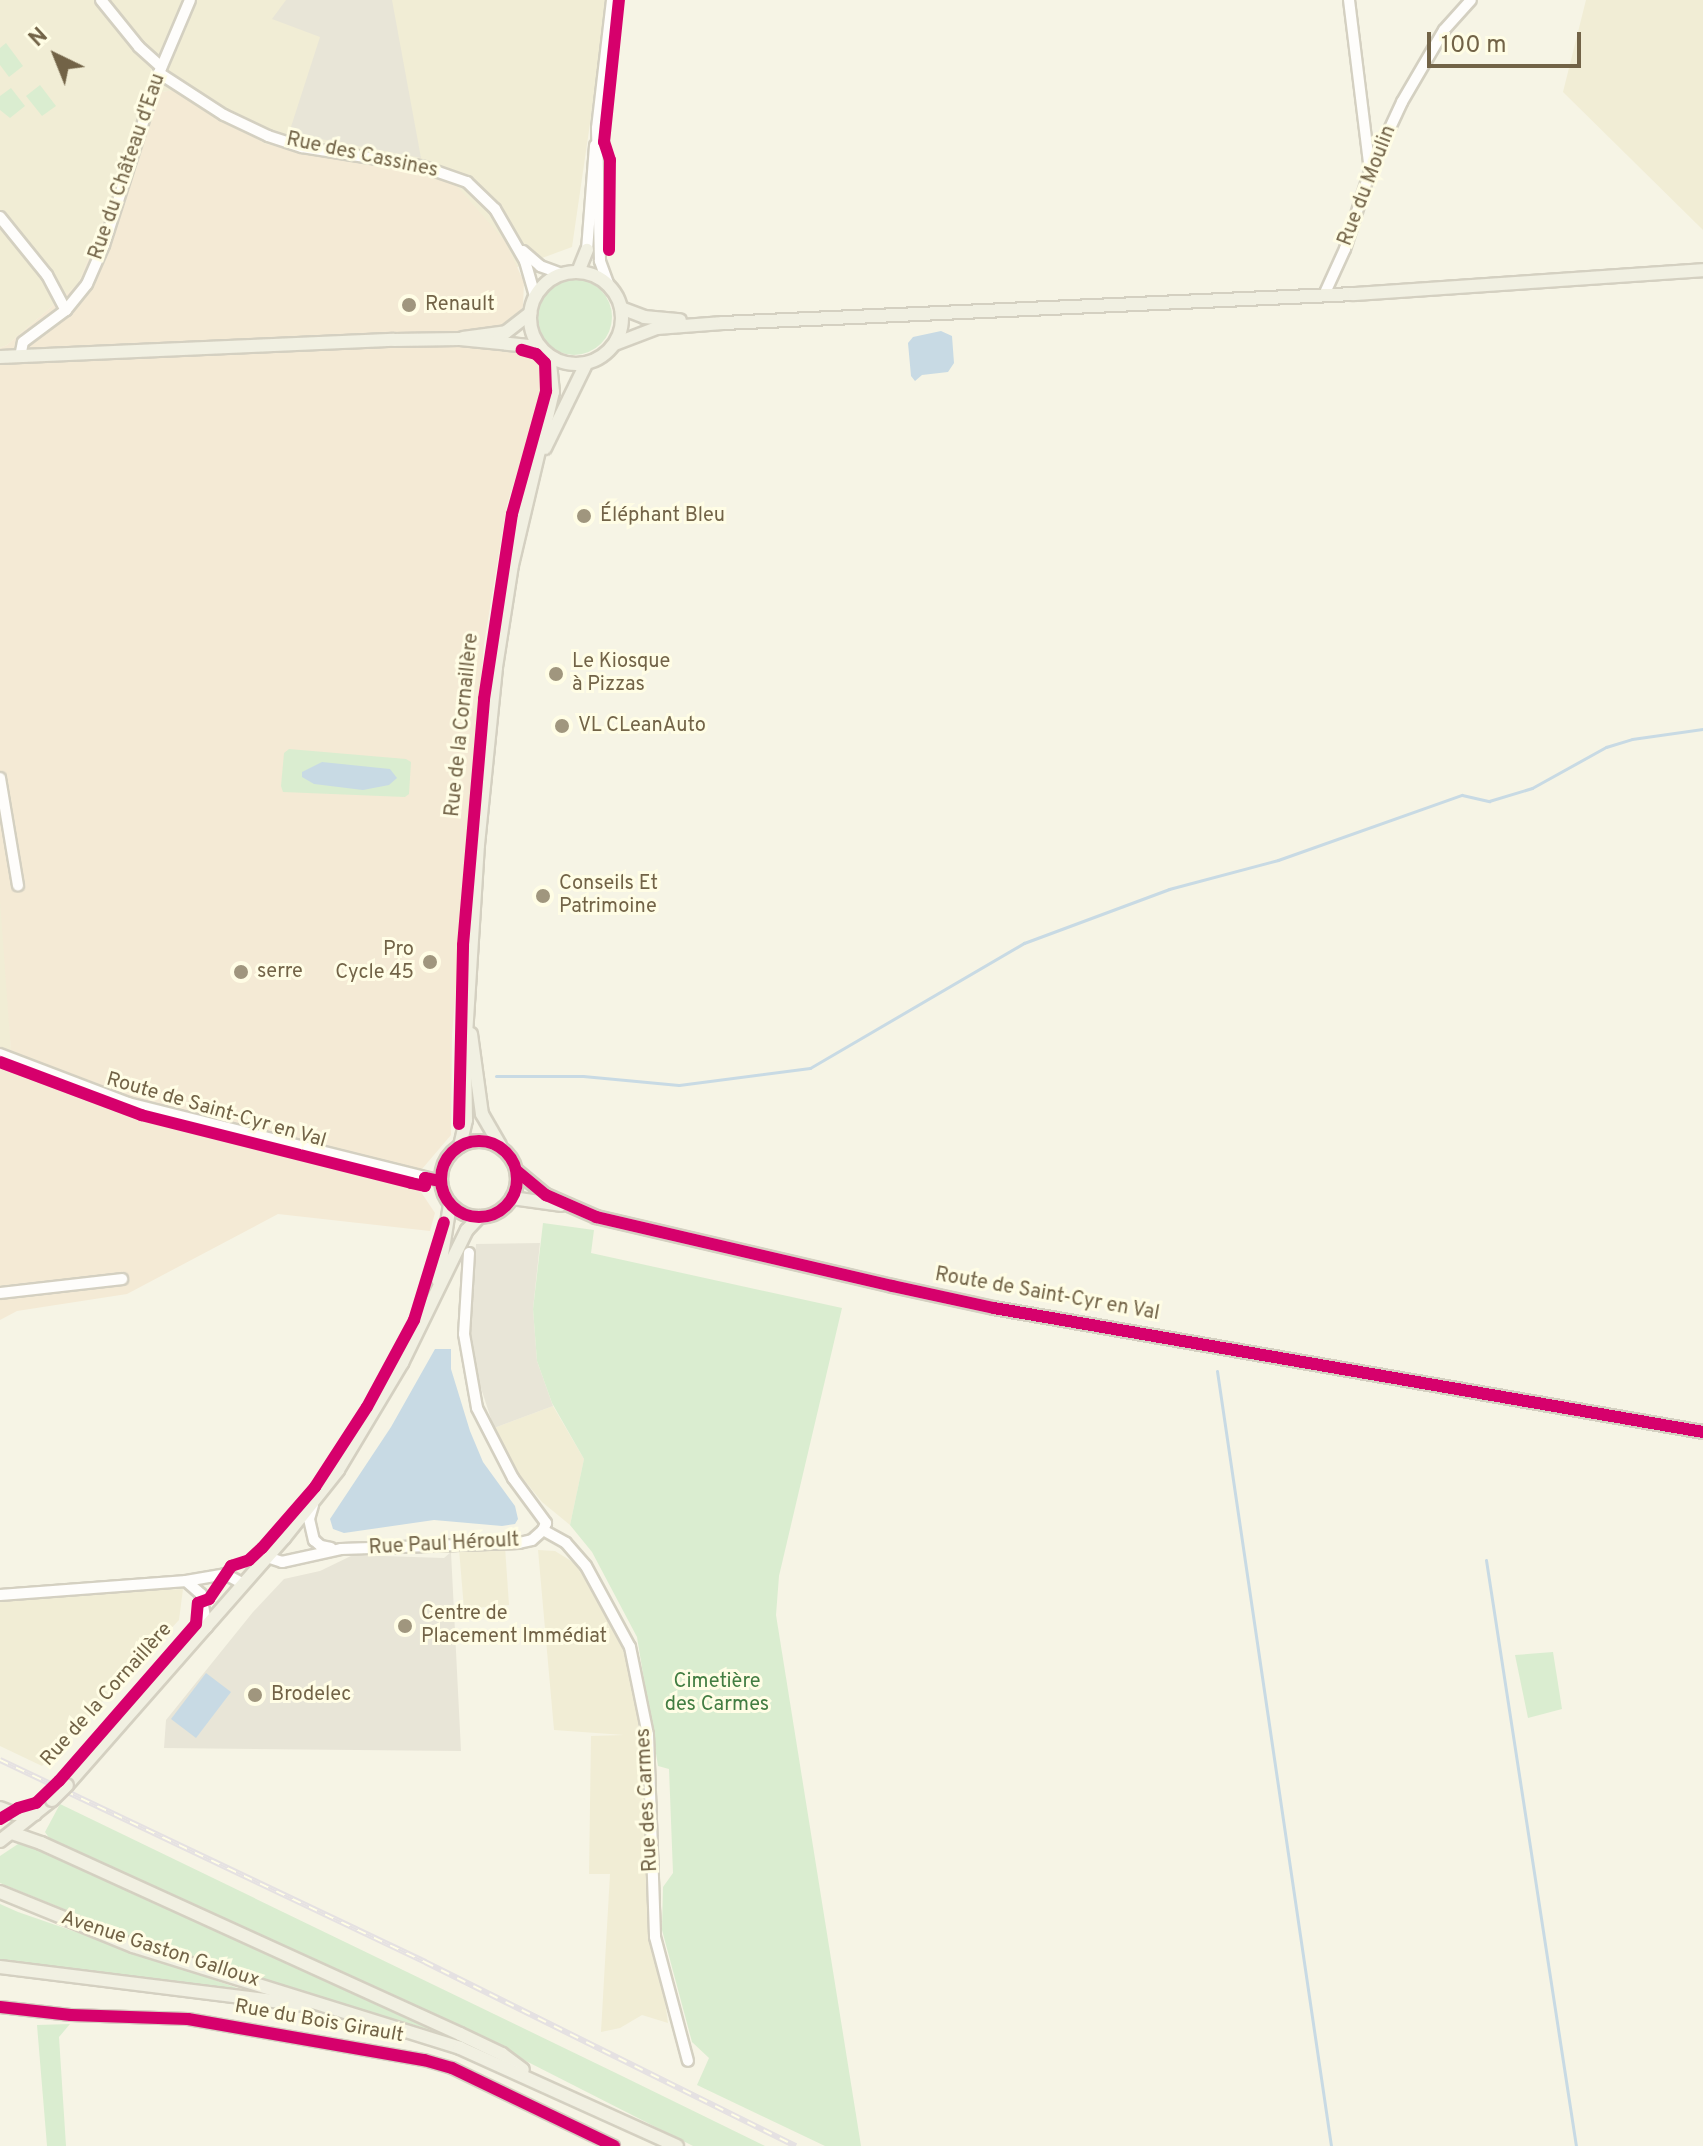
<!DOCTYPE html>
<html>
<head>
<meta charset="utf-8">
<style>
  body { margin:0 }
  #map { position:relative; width:1703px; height:2146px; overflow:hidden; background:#f6f4e5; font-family:Overpass,sans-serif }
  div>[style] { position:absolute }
  .residential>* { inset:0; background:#f1edd5 }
  .commercial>* { inset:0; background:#f4ead5 }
  .industrial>* { inset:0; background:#e8e5d7 }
  .green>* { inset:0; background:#daedd0 }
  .round { border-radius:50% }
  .water>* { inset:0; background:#c8dae4 }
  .stream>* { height:3px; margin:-1.5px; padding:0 1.5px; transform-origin:1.5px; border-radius:1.5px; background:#c8dae4 }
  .roads { filter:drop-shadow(2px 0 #d4d0c1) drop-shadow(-2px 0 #d4d0c1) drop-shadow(0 2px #d4d0c1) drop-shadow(0 -2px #d4d0c1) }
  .minor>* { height:10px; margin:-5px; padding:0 5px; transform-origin:5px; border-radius:5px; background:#fefdfb }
  .major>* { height:12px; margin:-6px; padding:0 6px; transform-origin:6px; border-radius:6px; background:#f1f0e2 }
  .major>.ring { margin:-6px; padding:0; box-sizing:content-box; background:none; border:12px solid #f1f0e2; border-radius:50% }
  .rail>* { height:6px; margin-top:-3px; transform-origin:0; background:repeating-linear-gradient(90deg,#fffde5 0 9px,#e5e1e2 0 18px); box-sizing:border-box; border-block:2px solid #e5e1e2 }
  .bridges { filter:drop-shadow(2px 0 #d5d0c3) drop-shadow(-2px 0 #d5d0c3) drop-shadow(0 2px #d5d0c3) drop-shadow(0 -2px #d5d0c3) }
  .major-bridge>* { height:12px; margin:-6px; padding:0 6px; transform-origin:6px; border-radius:6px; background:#f1f0e2 }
  .cycleway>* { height:12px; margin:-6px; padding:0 6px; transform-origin:6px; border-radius:6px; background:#d6006c }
  .cycleway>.ring { margin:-6px; padding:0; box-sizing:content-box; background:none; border:12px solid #d6006c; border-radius:50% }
  .dots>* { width:22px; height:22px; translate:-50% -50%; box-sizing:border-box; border:4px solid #fffde5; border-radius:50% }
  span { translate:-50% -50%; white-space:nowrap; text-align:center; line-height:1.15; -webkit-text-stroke:6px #fffde5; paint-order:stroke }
  .street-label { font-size:20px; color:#726347 }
  .poi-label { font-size:20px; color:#726347 }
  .left { translate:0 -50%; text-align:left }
  .right { translate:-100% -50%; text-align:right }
  .park-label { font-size:20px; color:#427d42 }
  .north { position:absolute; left:16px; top:16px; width:80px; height:80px; -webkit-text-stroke:6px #fffde5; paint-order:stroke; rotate:317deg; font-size:22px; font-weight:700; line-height:32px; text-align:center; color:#726347 }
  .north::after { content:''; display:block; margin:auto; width:28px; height:36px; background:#726347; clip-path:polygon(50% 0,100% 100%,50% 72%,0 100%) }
  .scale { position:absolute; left:1427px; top:32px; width:154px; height:36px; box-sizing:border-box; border:4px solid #726347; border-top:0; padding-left:10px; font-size:24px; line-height:28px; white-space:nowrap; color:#726347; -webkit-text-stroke:6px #fffde5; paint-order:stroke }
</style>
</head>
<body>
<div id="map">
  <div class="residential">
    <div style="clip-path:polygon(0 0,608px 0,572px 247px,515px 268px,505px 241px,377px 163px,266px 144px,174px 90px,157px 93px,78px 284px,7px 345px,0 348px)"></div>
    <div style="clip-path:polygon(1586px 0,1703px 0,1703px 230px,1563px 92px)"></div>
    <div style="clip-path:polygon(0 900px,3px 900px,11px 1052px,0 1051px)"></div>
    <div style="clip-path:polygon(553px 1406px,584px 1459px,570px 1525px,542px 1502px,507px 1459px,494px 1428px)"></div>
    <div style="clip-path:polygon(505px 1547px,509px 1605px,464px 1609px,459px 1549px)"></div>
    <div style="clip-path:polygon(538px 1550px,555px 1551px,576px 1564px,617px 1632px,632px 1678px,640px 1735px,647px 1872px,668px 2023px,642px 2015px,620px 2028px,601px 2032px,610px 1874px,589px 1874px,591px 1736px,624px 1735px,554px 1730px)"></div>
    <div style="clip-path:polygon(183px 1589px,179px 1620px,42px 1766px,0 1746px,0 1596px)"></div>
  </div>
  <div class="commercial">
    <div style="clip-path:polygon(173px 90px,266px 144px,449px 177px,505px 241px,524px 282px,523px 306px,516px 320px,507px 326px,509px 352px,529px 355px,541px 365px,545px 382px,507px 505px,484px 644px,452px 1035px,451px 1135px,422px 1169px,419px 1189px,435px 1213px,430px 1231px,278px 1214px,127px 1294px,17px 1311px,0 1320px,0 1051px,11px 1052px,0 900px,0 348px,7px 345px,78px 284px,157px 93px)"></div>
  </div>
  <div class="industrial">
    <div style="clip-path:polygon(286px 0,392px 0,421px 158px,289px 133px,320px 37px,272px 19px)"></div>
    <div style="clip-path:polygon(540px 1243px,533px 1309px,537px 1361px,553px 1406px,494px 1428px,479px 1382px,471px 1332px,476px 1244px)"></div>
    <div style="clip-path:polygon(451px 1552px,461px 1751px,164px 1748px,166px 1720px,253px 1612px,284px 1579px,320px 1571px,353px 1555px,444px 1558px)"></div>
  </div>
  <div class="green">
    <div style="clip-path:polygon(6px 43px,23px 66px,9px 77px,0 65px,0 48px)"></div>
    <div style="clip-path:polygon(40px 85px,56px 106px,42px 116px,26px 96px)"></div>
    <div style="clip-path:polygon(11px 88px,25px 106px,10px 118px,0 110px,0 96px)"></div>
    <div class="round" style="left:536px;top:279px;width:76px;height:76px"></div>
    <div style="clip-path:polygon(289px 749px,406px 759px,411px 762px,409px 794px,405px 797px,283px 792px,281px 786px,284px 753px)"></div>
    <div style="clip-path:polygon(543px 1223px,594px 1230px,591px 1253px,842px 1308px,779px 1576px,776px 1615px,861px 2146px,825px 2146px,697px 2085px,709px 2058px,692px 2042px,662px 1930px,663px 1887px,673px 1873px,669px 1769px,658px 1766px,637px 1637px,592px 1552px,570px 1525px,584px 1459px,552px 1403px,537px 1361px,533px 1309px)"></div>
    <div style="clip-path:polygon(1553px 1652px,1562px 1709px,1528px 1718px,1515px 1655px)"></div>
    <div style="clip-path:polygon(60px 1804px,620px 2075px,765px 2146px,693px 2146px,520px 2058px,54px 1845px,45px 1832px)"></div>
    <div style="clip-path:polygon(21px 1842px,277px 1955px,451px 2036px,164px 1950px,0 1883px,0 1856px)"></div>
    <div style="clip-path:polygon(0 1904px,18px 1912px,249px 1992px,0 1962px)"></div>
    <div style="clip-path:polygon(70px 2024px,59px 2037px,66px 2146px,47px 2146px,37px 2025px)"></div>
  </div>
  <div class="water">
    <div style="clip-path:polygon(941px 331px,952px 336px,954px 363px,948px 372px,922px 375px,915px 381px,911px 376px,908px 343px,913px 337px)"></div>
    <div style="clip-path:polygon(322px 762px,390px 769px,397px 778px,389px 785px,363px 790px,314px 784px,302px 777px,302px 772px)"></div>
    <div style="clip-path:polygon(435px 1349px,451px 1349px,451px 1369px,470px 1431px,483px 1462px,515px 1506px,518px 1519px,515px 1524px,502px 1526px,434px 1520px,344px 1533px,333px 1529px,330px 1519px,391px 1427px)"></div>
    <div style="clip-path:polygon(206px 1673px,231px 1692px,196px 1738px,171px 1719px)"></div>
  </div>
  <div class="stream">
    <div style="left:496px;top:1076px;width:87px"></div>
    <div style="left:583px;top:1076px;width:96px;rotate:5.4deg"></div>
    <div style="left:679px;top:1085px;width:132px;rotate:-7.4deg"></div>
    <div style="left:810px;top:1068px;width:248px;rotate:-30.3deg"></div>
    <div style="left:1024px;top:943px;width:155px;rotate:-20.4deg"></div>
    <div style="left:1169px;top:889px;width:113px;rotate:-14.9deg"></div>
    <div style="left:1278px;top:860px;width:195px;rotate:-19.5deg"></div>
    <div style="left:1462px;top:795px;width:28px;rotate:13deg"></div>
    <div style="left:1489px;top:801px;width:45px;rotate:-16.8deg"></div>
    <div style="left:1532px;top:788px;width:85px;rotate:-29deg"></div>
    <div style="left:1606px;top:747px;width:27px;rotate:-17deg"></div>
    <div style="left:1632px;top:739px;width:72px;rotate:-8deg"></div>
    <div style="left:1217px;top:1371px;width:783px;rotate:81.63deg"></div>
    <div style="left:1486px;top:1560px;width:593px;rotate:81.27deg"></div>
  </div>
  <div class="roads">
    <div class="minor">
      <div style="left:101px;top:0;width:60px;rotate:51deg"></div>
      <div style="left:139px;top:47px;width:30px;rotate:42deg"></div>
      <div style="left:1349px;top:0;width:172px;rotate:83deg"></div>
      <div style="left:159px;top:73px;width:77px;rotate:32.9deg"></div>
      <div style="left:224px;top:115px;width:49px;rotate:25.5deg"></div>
      <div style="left:268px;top:136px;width:36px;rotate:18deg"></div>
      <div style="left:302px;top:147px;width:121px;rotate:9.1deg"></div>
      <div style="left:421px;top:166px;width:49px;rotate:19.2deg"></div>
      <div style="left:467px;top:182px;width:39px;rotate:44deg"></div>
      <div style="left:495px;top:209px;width:60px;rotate:60deg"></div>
      <div style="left:525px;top:261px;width:37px;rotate:74deg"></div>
      <div style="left:0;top:217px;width:75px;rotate:51deg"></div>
      <div style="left:47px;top:275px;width:40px;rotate:62deg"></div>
      <div style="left:587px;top:250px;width:105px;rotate:-85.6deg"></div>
      <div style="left:523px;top:251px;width:23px;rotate:41deg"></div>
      <div style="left:540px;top:266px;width:23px;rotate:20deg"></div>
      <div style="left:609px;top:286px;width:27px;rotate:-110deg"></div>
      <div style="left:600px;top:261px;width:133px;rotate:-91.3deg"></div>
      <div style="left:597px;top:128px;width:129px;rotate:-83.3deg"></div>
      <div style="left:1324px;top:295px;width:51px;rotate:-65.5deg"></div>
      <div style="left:1345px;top:249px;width:82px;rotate:-72.2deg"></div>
      <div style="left:1370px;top:171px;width:76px;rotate:-65.1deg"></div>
      <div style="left:1402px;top:102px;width:83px;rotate:-59.7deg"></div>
      <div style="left:1444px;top:30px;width:40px;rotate:-48deg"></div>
      <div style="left:20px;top:357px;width:15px;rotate:-79deg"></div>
      <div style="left:23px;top:342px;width:54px;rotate:-36.7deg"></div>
      <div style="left:66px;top:310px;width:33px;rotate:-51deg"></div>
      <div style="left:87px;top:284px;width:43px;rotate:-66.4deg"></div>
      <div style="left:104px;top:245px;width:181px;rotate:-72.3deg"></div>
      <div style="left:159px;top:73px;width:79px;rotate:-67deg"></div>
      <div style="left:0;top:778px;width:109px;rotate:80.5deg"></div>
      <div style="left:0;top:1054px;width:137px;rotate:20.9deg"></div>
      <div style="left:128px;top:1103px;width:323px;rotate:14deg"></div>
      <div style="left:469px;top:1253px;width:81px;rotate:93.5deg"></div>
      <div style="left:464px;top:1334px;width:75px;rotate:80deg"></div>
      <div style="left:477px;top:1408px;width:79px;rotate:62.8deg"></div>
      <div style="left:513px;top:1478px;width:56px;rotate:53.7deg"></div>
      <div style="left:546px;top:1523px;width:8px;rotate:113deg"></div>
      <div style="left:0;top:1293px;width:123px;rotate:-6.5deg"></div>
      <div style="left:313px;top:1505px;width:15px;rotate:106deg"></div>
      <div style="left:309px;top:1519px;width:22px;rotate:77deg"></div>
      <div style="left:314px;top:1540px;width:9px;rotate:41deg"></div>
      <div style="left:321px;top:1546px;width:10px;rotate:11deg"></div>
      <div style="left:543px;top:1530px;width:26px;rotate:29deg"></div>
      <div style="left:566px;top:1543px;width:30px;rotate:49deg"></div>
      <div style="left:586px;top:1566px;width:92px;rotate:61.5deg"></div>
      <div style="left:630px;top:1647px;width:90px;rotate:78.4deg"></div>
      <div style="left:648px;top:1735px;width:202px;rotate:88deg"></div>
      <div style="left:655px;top:1937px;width:128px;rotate:75.1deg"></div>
      <div style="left:267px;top:1557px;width:16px;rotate:18deg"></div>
      <div style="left:282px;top:1562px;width:60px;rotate:-12.4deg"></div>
      <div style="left:341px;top:1549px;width:178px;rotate:-1.9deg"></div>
      <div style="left:519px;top:1543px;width:13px;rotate:-13deg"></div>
      <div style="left:532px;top:1540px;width:15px;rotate:-42deg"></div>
      <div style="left:186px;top:1581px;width:20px;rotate:41deg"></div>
      <div style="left:201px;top:1594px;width:34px;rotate:80deg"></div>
      <div style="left:0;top:1595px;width:187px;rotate:-4.3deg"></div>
      <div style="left:186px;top:1581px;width:40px;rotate:-10deg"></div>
      <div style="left:225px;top:1574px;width:21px;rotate:28deg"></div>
      <div style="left:0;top:2007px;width:71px;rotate:6.4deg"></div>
      <div style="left:71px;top:2015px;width:117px;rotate:2deg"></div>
      <div style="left:188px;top:2019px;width:240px;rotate:9.9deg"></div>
      <div style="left:424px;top:2060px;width:29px;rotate:16deg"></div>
      <div style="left:452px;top:2068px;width:180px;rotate:25.7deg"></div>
    </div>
    <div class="major">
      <div class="ring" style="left:530px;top:272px;width:80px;height:80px"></div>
      <div style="left:578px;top:272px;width:24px;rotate:-68deg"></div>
      <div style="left:621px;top:308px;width:25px;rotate:21deg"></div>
      <div style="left:644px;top:317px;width:36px;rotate:5deg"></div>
      <div style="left:463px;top:338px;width:43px;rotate:-7.9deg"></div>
      <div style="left:506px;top:332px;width:31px;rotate:-38deg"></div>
      <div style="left:615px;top:344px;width:45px;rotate:-20.9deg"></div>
      <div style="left:657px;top:328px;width:66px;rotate:-4.3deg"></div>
      <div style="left:723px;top:323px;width:632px;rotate:-2.63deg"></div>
      <div style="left:1354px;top:294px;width:350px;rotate:-3.9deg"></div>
      <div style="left:0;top:357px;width:394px;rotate:-2.5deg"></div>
      <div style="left:394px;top:340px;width:66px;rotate:-0.9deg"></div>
      <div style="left:460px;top:339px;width:79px;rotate:5.8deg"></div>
      <div style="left:545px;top:448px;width:93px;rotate:-64deg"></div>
      <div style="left:471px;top:1034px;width:81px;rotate:82.2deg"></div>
      <div style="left:482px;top:1114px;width:36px;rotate:60deg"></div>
      <div class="ring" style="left:441px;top:1141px;width:64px;height:64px"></div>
      <div style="left:460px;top:1146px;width:27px;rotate:-77deg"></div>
      <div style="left:466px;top:1120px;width:69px;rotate:-90.8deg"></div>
      <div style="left:465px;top:1051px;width:206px;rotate:-86.4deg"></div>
      <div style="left:478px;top:845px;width:179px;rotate:-84.2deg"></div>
      <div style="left:496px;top:667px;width:103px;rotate:-81.1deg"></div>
      <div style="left:512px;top:565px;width:178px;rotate:-76.7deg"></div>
      <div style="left:553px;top:392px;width:36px;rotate:-96deg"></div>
      <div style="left:517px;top:1171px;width:38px;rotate:40deg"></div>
      <div style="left:546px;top:1195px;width:55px;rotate:23.7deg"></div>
      <div style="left:596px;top:1217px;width:304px;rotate:13.1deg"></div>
      <div style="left:892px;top:1286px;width:104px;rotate:12.2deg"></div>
      <div style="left:994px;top:1308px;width:720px;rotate:9.92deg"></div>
      <div style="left:512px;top:1198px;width:49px;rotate:8.1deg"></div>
      <div style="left:438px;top:1280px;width:77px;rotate:-81deg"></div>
      <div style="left:67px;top:1785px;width:329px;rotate:-48.7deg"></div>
      <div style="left:284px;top:1538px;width:87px;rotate:-51.5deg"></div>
      <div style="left:338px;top:1470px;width:125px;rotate:-59.1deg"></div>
      <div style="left:402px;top:1363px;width:148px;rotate:-64deg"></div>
      <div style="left:467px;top:1230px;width:18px;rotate:-47deg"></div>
      <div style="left:0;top:1808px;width:17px;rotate:21deg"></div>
      <div style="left:16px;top:1814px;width:19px"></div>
      <div style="left:12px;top:1833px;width:31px;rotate:19deg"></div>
      <div style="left:41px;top:1843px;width:460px;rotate:24.5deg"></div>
      <div style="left:460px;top:2034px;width:47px;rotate:25.5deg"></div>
      <div style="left:502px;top:2054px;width:26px;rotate:37deg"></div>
      <div style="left:0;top:1841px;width:66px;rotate:-38.3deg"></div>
      <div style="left:0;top:1892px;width:144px;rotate:22.1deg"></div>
      <div style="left:133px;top:1946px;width:343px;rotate:17.3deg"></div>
      <div style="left:460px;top:2048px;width:238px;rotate:24.3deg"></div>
      <div style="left:0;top:1967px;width:308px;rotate:7.1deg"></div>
    </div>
  </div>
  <div class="rail">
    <div style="left:0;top:1760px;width:471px;rotate:25.4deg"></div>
    <div style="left:425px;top:1962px;width:414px;rotate:26.4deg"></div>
  </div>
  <div class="bridges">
    <div class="major-bridge">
      <div style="left:52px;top:1800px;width:21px;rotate:-45deg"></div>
    </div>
  </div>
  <div class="cycleway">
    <div style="left:609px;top:250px;width:90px;rotate:-89.4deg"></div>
    <div style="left:610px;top:160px;width:19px;rotate:-108deg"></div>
    <div style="left:604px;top:142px;width:143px;rotate:-84deg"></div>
    <div style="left:0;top:1062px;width:151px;rotate:20.6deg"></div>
    <div style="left:141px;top:1115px;width:278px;rotate:14.1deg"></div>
    <div style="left:411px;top:1183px;width:14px;rotate:12deg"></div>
    <div style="left:425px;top:1186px;width:8px;rotate:-90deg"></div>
    <div style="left:425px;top:1178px;width:16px;rotate:11deg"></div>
    <div style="left:459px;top:1124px;width:179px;rotate:-88.7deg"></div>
    <div style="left:463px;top:945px;width:247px;rotate:-85.1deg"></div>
    <div style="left:484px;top:699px;width:187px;rotate:-81.4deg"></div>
    <div style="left:512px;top:514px;width:128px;rotate:-74.5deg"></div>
    <div style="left:546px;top:391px;width:28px;rotate:-92deg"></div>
    <div style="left:545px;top:363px;width:13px;rotate:-135deg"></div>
    <div style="left:536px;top:354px;width:15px;rotate:-164deg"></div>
    <div class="ring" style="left:441px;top:1141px;width:64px;height:64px"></div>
    <div style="left:517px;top:1171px;width:38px;rotate:40deg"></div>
    <div style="left:546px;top:1195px;width:55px;rotate:23.7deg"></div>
    <div style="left:596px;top:1217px;width:304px;rotate:13.1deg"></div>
    <div style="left:892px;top:1286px;width:104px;rotate:12.2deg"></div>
    <div style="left:994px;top:1308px;width:720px;rotate:9.92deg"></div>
    <div style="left:0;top:1819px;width:21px;rotate:-31deg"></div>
    <div style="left:18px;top:1808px;width:19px;rotate:-16deg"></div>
    <div style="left:36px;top:1803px;width:32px;rotate:-44deg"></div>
    <div style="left:59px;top:1781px;width:208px;rotate:-48.9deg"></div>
    <div style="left:196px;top:1624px;width:21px;rotate:-85deg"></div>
    <div style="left:198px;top:1603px;width:12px;rotate:-20deg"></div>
    <div style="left:209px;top:1599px;width:40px;rotate:-56deg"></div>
    <div style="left:231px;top:1566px;width:19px;rotate:-18deg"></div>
    <div style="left:249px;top:1560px;width:18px;rotate:-43deg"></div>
    <div style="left:262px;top:1548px;width:81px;rotate:-49deg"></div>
    <div style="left:315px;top:1487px;width:95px;rotate:-57deg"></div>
    <div style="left:367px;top:1407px;width:99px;rotate:-61.6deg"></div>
    <div style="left:414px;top:1320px;width:102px;rotate:-73deg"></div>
    <div style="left:0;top:2007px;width:71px;rotate:6.4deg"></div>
    <div style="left:71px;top:2015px;width:117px;rotate:2deg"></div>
    <div style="left:188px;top:2019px;width:240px;rotate:9.9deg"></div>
    <div style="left:424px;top:2060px;width:29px;rotate:16deg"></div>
    <div style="left:452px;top:2068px;width:180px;rotate:25.7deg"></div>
  </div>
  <div class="dots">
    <div style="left:409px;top:305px;background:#a0967e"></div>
    <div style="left:584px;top:516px;background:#a0967e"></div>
    <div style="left:556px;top:674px;background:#a0967e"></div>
    <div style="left:562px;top:726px;background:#a0967e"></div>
    <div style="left:543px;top:896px;background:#a0967e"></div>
    <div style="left:430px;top:962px;background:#a0967e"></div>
    <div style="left:241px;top:972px;background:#a0967e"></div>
    <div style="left:405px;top:1626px;background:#a0967e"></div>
    <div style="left:255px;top:1695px;background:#a0967e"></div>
  </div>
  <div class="street-label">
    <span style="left:362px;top:156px;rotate:12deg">Rue des Cassines</span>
    <span style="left:128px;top:167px;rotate:-71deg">Rue du Château d'Eau</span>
    <span style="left:1368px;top:186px;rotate:-69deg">Rue du Moulin</span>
    <span style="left:463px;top:725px;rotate:-84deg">Rue de la Cornaillère</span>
    <span style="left:216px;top:1111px;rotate:16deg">Route de Saint-Cyr en Val</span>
    <span style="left:1047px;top:1295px;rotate:10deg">Route de Saint-Cyr en Val</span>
    <span style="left:444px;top:1545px;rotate:-3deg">Rue Paul Héroult</span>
    <span style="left:107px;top:1695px;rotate:-48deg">Rue de la Cornaillère</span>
    <span style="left:648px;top:1800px;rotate:-93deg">Rue des Carmes</span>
    <span style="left:160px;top:1950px;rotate:18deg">Avenue Gaston Galloux</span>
    <span style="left:319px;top:2022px;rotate:10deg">Rue du Bois Girault</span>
  </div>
  <div class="poi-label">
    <span class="left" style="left:425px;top:305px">Renault</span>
    <span class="left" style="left:600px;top:516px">Éléphant Bleu</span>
    <span class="left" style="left:572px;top:674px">Le Kiosque<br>à Pizzas</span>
    <span class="left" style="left:578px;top:726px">VL CLeanAuto</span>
    <span class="left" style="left:559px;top:896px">Conseils Et<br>Patrimoine</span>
    <span class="right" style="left:414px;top:962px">Pro<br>Cycle 45</span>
    <span class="left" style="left:257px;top:972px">serre</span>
    <span class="left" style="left:421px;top:1626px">Centre de<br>Placement Immédiat</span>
    <span class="left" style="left:271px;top:1695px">Brodelec</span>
  </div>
  <div class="park-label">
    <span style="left:717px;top:1694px">Cimetière<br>des Carmes</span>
  </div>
  <div class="north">N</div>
  <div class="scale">100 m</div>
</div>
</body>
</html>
